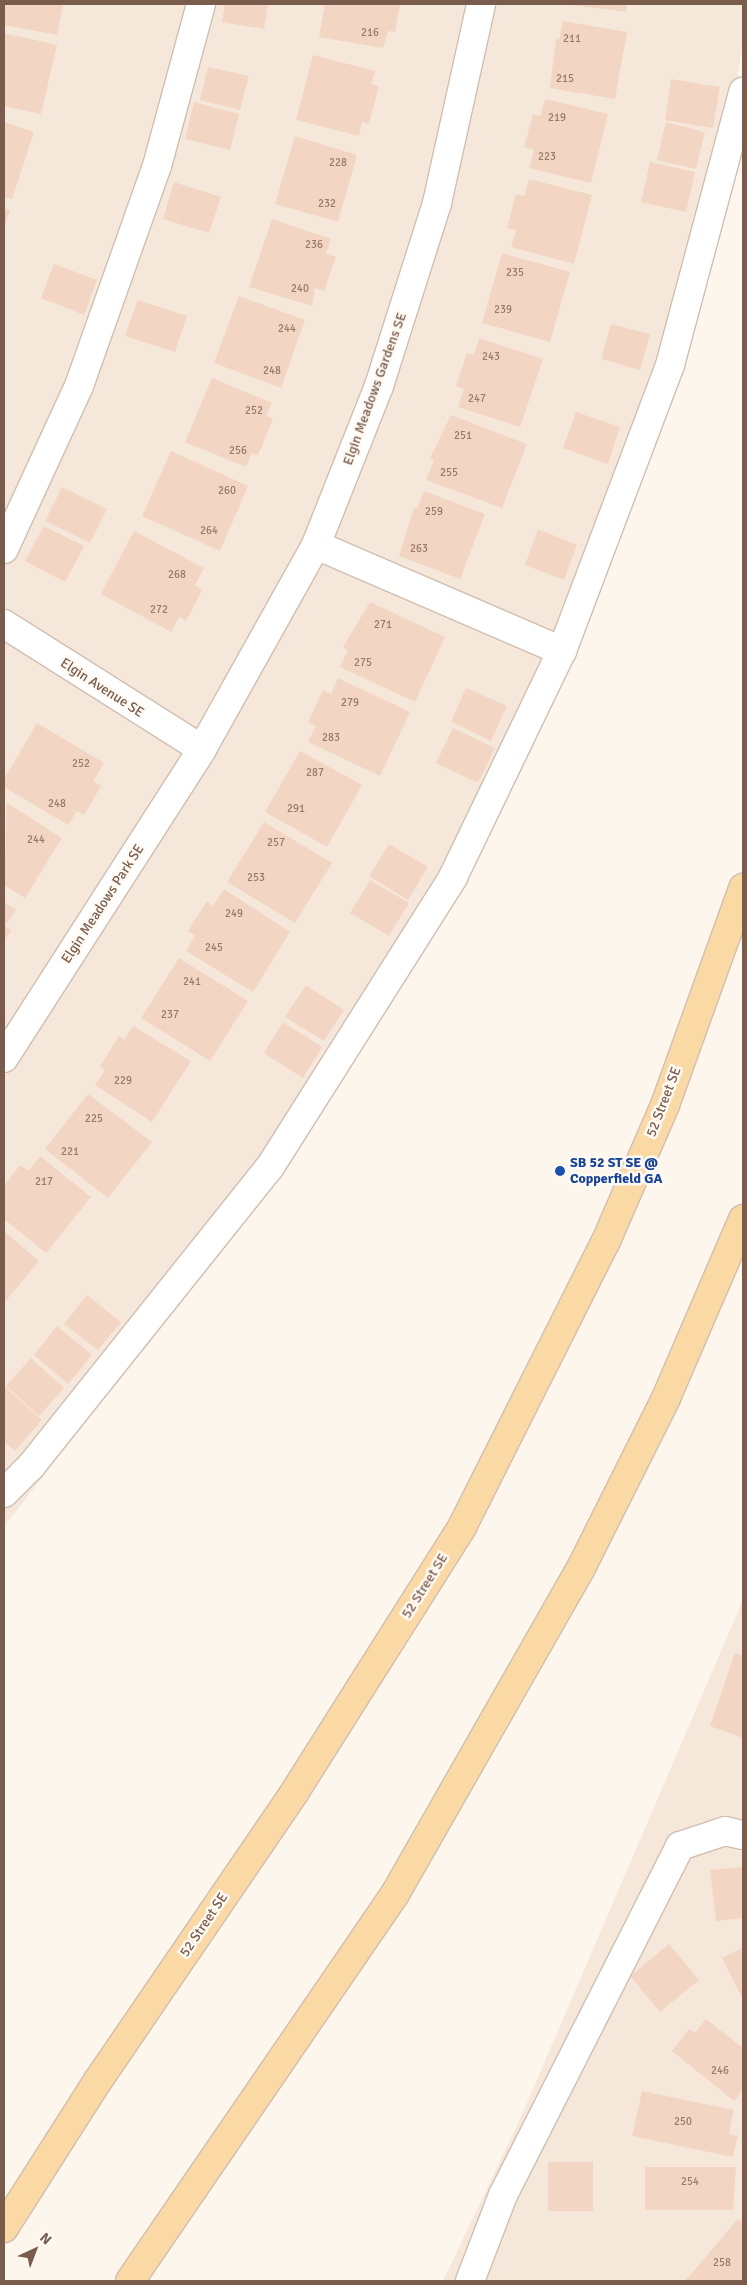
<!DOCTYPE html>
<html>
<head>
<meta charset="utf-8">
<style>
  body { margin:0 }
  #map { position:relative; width:747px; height:2285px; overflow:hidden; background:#fdf6ec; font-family:Signika,sans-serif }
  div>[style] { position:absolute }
  .residential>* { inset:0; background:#f5e8da }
  .building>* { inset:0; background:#f3d5c3 }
  .roads { filter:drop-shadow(1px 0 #d1beb0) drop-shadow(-1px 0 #d1beb0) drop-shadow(0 1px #d1beb0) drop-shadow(0 -1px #d1beb0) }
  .minor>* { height:28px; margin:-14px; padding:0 14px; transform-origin:14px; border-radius:14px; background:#fff }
  .major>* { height:28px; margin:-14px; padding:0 14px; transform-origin:14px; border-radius:14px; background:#fbd9a5 }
  .dots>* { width:14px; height:14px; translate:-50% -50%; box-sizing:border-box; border:2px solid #fffaf3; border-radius:50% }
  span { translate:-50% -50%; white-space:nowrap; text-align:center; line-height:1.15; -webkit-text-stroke:5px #fffaf3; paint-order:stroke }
  .number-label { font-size:11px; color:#987a6a }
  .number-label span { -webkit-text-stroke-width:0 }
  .street-label { font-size:14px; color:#7a5c4d }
  .transit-label { font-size:14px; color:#164399; font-weight:700 }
  .left { translate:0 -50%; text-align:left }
  .frame { position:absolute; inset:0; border:5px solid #7a5c4d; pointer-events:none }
  .north { position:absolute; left:10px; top:2225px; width:50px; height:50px; -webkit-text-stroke:4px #fffaf3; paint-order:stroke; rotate:43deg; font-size:14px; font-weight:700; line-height:20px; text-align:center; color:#7a5c4d }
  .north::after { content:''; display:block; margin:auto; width:18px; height:22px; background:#7a5c4d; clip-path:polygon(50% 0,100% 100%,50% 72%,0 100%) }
</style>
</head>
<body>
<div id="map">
  <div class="residential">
    <div style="clip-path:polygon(4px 4px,743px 4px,743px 39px,717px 235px,577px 649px,315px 1123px,4px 1527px)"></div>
    <div style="clip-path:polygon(743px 1600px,743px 2281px,443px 2281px,520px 2119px)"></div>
  </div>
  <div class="building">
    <div style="clip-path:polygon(4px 4px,63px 4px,57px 35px,4px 25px)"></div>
    <div style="clip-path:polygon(225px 4px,268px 4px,264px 29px,222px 22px)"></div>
    <div style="clip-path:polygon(325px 4px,400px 4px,395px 32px,388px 31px,383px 48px,319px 37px)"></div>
    <div style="clip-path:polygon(565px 4px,627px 4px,626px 12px)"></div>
    <div style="clip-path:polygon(563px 21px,627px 32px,615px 99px,550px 88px,556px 38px,559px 39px)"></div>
    <div style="clip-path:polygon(4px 33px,57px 45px,41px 114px,4px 106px)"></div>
    <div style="clip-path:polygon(313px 55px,375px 71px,371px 84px,379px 86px,369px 124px,362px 122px,359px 136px,296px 120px)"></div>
    <div style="clip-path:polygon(208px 67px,249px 76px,240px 110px,200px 100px)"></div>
    <div style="clip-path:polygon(671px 79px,720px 87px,713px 128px,665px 120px)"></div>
    <div style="clip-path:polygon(545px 99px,608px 114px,591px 183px,529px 168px,534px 150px,524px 147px,533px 114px,540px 116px)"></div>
    <div style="clip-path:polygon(194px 102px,239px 114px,230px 150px,185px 139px)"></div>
    <div style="clip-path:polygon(4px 122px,34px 132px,12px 199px,4px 197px)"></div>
    <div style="clip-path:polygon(666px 122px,705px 132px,696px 169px,657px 160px)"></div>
    <div style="clip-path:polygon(295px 136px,357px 155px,338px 222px,275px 204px)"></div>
    <div style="clip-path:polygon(650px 162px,695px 172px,686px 212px,641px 202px)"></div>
    <div style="clip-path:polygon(529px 179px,592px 195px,574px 264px,511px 247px,516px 230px,507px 228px,516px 194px,524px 196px)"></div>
    <div style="clip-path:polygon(174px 182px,221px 197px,209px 233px,163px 219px)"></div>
    <div style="clip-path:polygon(4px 208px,10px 210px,4px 227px)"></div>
    <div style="clip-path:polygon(272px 219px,331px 239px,326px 254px,336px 257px,324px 291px,315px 288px,312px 306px,249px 287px)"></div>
    <div style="clip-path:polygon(502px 253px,570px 272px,550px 342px,482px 323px)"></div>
    <div style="clip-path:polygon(54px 264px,97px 280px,84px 315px,41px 298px)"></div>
    <div style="clip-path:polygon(239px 296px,305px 320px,281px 388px,214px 363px)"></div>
    <div style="clip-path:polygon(138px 300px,187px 316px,175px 352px,125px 336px)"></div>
    <div style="clip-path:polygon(611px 324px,650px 334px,640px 370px,601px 359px)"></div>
    <div style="clip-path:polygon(479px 338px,543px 359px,520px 427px,458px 407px,464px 389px,456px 386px,467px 353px,474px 355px)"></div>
    <div style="clip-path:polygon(212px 378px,272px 403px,266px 416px,273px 419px,258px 455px,252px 453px,246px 467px,185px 442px)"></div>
    <div style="clip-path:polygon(576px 412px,620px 427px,608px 464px,563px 448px)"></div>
    <div style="clip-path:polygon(451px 415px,527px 444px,502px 508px,426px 480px,434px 460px,430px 458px)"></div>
    <div style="clip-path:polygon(171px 451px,248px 486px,220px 551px,142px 516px)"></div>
    <div style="clip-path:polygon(62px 487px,107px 509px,90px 543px,45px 521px)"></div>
    <div style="clip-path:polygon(424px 491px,485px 514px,460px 579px,399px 556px,414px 507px,417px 509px)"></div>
    <div style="clip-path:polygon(44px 526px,84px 546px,65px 582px,25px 561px)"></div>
    <div style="clip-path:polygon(538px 529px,577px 545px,564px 580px,525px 565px)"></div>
    <div style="clip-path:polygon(134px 531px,204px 568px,195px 585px,202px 590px,186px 621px,179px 617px,171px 632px,101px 594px)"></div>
    <div style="clip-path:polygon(370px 602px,445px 637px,415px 702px,340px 667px,348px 650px,343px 647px)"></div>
    <div style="clip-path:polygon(338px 678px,410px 712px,380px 776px,308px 742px,316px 726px,308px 722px,323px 690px,331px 694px)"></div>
    <div style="clip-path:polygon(466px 688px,507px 706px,491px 741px,451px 722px)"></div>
    <div style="clip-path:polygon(37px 723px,104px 763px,93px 781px,101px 786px,84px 815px,77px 811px,68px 825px,4px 787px,4px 779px)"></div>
    <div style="clip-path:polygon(453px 728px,495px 748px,478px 783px,436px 763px)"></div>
    <div style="clip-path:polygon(300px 751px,362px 785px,327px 847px,265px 812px)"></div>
    <div style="clip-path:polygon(7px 803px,62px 838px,25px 898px,4px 885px)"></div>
    <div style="clip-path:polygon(264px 822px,332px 863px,295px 923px,227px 882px)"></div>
    <div style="clip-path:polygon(389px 844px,428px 867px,408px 900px,369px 876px)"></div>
    <div style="clip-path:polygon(370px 880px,409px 903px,389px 936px,350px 913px)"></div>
    <div style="clip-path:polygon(224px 889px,290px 932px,253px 992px,186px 951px,195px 936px,188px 931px,207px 901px,213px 906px)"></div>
    <div style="clip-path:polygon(4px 902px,16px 910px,5px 926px,11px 930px,4px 941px)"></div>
    <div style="clip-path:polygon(179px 958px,248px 1001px,210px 1061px,141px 1018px)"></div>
    <div style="clip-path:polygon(306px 985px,344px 1010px,324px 1041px,285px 1017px)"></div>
    <div style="clip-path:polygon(283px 1022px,322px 1047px,303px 1078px,264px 1053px)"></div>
    <div style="clip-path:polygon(133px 1026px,191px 1061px,152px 1122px,95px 1085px,105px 1070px,100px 1066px,119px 1036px,124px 1040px)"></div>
    <div style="clip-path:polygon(88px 1094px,152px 1142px,108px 1198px,45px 1149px)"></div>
    <div style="clip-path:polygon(40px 1156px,91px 1197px,46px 1253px,4px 1219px,4px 1186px,20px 1165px,28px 1171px)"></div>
    <div style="clip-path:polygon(4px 1231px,39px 1261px,4px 1303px)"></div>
    <div style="clip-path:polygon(87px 1295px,121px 1322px,98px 1350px,64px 1324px)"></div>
    <div style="clip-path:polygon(57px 1326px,92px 1355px,68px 1384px,34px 1355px)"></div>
    <div style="clip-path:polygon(31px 1358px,64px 1388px,39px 1416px,6px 1386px)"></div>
    <div style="clip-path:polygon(5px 1387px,42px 1420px,15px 1451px,4px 1441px)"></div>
    <div style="clip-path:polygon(735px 1653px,743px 1656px,743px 1738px,710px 1726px)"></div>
    <div style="clip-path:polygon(743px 1867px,743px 1918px,716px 1921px,710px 1870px)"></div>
    <div style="clip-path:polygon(669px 1944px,699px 1980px,660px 2012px,630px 1976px)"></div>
    <div style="clip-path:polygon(743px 1948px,743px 1999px,722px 1958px)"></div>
    <div style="clip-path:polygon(706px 2019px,743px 2048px,743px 2090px,734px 2101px,672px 2051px,689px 2029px,695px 2033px)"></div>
    <div style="clip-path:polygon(642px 2091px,734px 2110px,729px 2134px,738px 2136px,733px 2157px,632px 2136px)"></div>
    <div style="clip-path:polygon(548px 2162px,593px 2162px,593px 2211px,548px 2211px)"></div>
    <div style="clip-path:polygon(645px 2167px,736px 2167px,733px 2210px,645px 2210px)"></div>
    <div style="clip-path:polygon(738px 2219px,743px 2223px,743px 2281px,685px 2281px)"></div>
  </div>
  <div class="roads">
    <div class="minor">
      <div style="left:316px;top:545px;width:268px;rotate:23.3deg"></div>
      <div style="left:4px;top:549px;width:179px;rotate:-65.3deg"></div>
      <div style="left:79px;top:386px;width:233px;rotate:-70.5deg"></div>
      <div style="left:157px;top:166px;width:168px;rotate:-74.8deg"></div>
      <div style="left:4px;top:624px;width:234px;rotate:32.3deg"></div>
      <div style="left:4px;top:1058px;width:367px;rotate:-57.3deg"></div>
      <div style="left:202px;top:749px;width:234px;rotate:-60.8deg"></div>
      <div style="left:316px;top:545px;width:171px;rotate:-68.4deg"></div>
      <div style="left:379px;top:386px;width:192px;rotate:-72.4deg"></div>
      <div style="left:437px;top:203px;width:204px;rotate:-77.5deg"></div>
      <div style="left:4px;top:1493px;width:38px;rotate:-45deg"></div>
      <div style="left:31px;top:1466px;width:383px;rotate:-51.4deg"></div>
      <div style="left:270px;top:1167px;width:343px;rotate:-57.7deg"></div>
      <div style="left:453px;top:877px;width:251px;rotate:-64.3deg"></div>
      <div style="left:562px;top:651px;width:306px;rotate:-69.3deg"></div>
      <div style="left:670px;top:365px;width:283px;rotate:-75deg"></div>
      <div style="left:470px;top:2281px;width:92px;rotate:-69deg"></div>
      <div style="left:503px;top:2195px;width:391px;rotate:-63.1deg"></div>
      <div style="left:680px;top:1846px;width:47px;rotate:-18.4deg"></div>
      <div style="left:725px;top:1831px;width:18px;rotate:13deg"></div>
    </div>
    <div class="major">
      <div style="left:4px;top:2228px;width:173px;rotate:-57.5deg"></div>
      <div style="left:97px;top:2082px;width:350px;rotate:-55.7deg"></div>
      <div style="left:294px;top:1793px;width:315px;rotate:-57.7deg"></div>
      <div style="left:462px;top:1527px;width:320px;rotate:-63.3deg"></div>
      <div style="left:606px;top:1241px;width:148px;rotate:-66.5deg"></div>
      <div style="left:665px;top:1105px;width:231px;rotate:-70.2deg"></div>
      <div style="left:130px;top:2281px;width:469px;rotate:-55.6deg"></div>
      <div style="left:395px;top:1894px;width:375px;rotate:-60.3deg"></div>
      <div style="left:581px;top:1568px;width:190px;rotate:-63.4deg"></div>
      <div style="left:666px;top:1398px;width:195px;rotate:-66.7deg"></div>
    </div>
  </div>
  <div class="dots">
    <div style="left:560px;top:1171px;background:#1a4fb4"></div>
  </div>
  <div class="number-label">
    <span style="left:370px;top:33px">216</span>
    <span style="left:572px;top:39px">211</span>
    <span style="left:565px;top:79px">215</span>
    <span style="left:557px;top:118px">219</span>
    <span style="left:547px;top:157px">223</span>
    <span style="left:338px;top:163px">228</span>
    <span style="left:327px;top:204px">232</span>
    <span style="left:314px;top:245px">236</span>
    <span style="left:515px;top:273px">235</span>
    <span style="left:300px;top:289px">240</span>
    <span style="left:503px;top:310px">239</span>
    <span style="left:287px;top:329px">244</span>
    <span style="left:491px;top:357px">243</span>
    <span style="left:272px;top:371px">248</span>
    <span style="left:477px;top:399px">247</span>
    <span style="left:254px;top:411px">252</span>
    <span style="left:463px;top:436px">251</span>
    <span style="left:238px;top:451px">256</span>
    <span style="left:449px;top:473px">255</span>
    <span style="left:227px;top:491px">260</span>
    <span style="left:434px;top:512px">259</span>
    <span style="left:209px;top:531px">264</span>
    <span style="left:419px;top:549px">263</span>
    <span style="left:177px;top:575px">268</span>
    <span style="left:159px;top:610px">272</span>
    <span style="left:383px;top:625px">271</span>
    <span style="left:363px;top:663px">275</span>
    <span style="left:350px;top:703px">279</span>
    <span style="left:331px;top:738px">283</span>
    <span style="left:81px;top:764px">252</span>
    <span style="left:315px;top:773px">287</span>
    <span style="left:57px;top:804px">248</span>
    <span style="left:296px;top:809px">291</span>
    <span style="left:36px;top:840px">244</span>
    <span style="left:276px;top:843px">257</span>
    <span style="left:256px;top:878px">253</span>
    <span style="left:234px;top:914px">249</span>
    <span style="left:214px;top:948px">245</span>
    <span style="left:192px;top:982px">241</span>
    <span style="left:170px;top:1015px">237</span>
    <span style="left:123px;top:1081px">229</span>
    <span style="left:94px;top:1119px">225</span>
    <span style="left:70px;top:1152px">221</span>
    <span style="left:44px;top:1182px">217</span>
    <span style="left:720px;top:2071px">246</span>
    <span style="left:683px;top:2122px">250</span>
    <span style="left:690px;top:2182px">254</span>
    <span style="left:722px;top:2263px">258</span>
  </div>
  <div class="street-label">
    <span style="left:375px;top:389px;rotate:-70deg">Elgin Meadows Gardens SE</span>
    <span style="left:102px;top:688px;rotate:33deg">Elgin Avenue SE</span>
    <span style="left:103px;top:904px;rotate:-57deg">Elgin Meadows Park SE</span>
    <span style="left:664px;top:1102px;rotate:-69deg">52 Street SE</span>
    <span style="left:425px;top:1586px;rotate:-58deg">52 Street SE</span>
    <span style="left:204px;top:1925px;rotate:-56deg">52 Street SE</span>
  </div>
  <div class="transit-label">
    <span class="left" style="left:570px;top:1171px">SB 52 ST SE @<br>Copperfield GA</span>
  </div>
  <div class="frame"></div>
  <div class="north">N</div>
</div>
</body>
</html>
